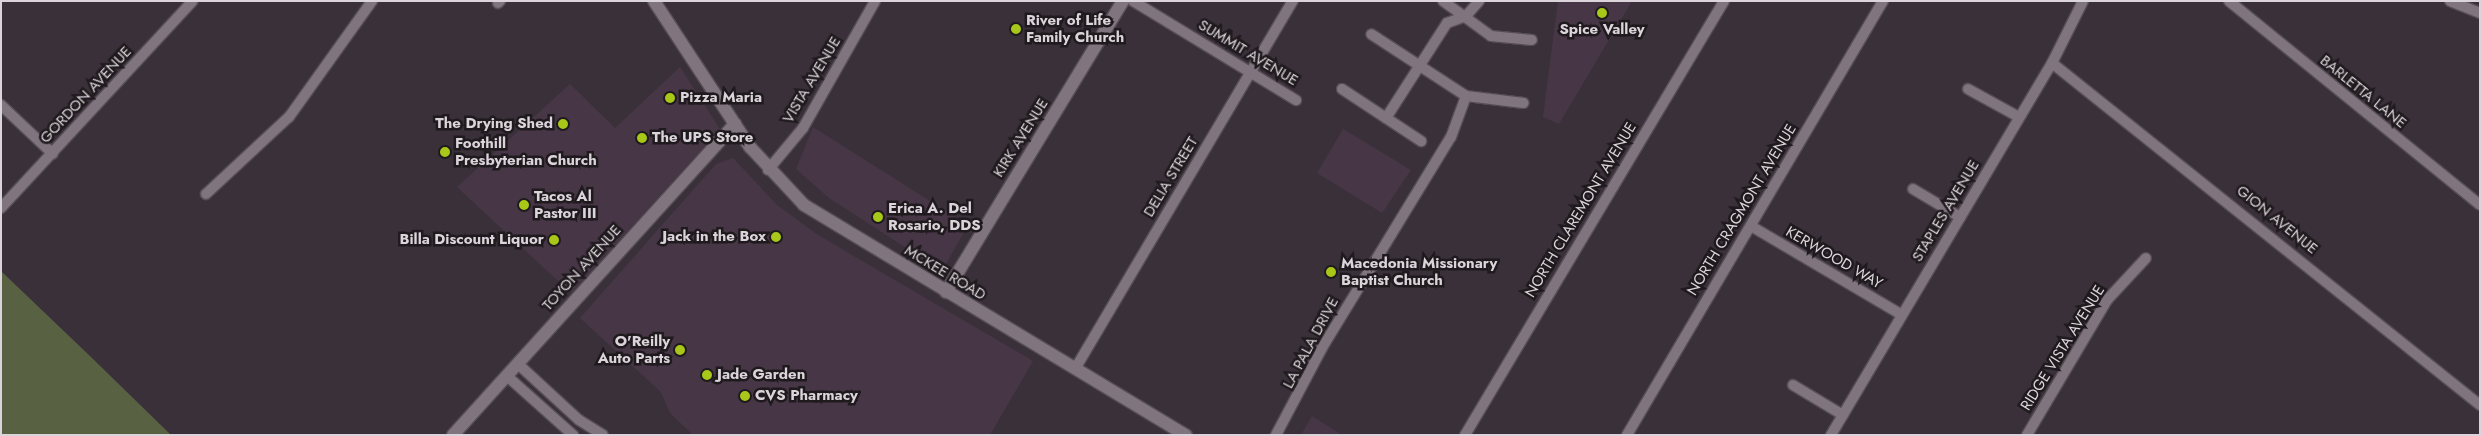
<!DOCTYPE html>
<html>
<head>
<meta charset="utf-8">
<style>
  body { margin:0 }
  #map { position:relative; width:2481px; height:436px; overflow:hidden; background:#3a303a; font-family:Jost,sans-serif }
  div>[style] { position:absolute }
  .built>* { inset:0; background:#473746 }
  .green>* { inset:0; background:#596143 }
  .roads { filter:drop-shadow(1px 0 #554d55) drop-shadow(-1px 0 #554d55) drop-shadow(0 1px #554d55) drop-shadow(0 -1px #554d55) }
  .minor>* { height:10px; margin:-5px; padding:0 5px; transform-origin:5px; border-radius:5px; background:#80747f }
  .tertiary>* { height:12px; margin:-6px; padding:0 6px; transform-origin:6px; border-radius:6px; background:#80747f }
  .dots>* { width:14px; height:14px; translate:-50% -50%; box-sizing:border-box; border:2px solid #1f1a1e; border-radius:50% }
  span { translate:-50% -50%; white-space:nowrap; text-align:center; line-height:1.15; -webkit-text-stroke:5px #1f1a1e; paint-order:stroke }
  .poi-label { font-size:15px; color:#dbd4da; font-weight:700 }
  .left { translate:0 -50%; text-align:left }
  .right { translate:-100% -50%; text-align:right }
  .street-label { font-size:15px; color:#dbd4da }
  .frame { position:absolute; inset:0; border:2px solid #dbd4da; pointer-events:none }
</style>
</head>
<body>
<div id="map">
  <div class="built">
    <div style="clip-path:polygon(1558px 1px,1632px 1px,1559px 124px,1543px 117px)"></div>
    <div style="clip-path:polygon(680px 67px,720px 129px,571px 293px,457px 187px,570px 84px,615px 128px)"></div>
    <div style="clip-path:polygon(813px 127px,968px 225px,942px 271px,829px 198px,796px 169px)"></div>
    <div style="clip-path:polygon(1343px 129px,1411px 170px,1382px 213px,1317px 173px)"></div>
    <div style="clip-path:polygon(733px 158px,777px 205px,818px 235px,1033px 361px,990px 435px,693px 435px,670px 413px,661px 392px,580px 318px,716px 164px)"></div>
    <div style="clip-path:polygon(1312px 416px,1342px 435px,1301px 435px)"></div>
  </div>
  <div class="green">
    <div style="clip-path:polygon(1px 271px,92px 358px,171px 435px,1px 435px)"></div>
  </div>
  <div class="roads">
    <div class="minor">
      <div style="left:1133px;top:1px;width:191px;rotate:31.3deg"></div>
      <div style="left:1443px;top:1px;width:59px;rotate:36.1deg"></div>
      <div style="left:1491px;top:36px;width:41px;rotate:5.6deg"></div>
      <div style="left:2229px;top:1px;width:323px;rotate:39.1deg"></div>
      <div style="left:2450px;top:1px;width:32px;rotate:22deg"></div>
      <div style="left:498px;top:3px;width:3px;rotate:-45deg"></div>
      <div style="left:2052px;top:63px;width:548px;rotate:38.63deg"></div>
      <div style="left:1342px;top:89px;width:95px;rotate:33.4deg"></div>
      <div style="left:1968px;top:89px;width:58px;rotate:28.8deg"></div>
      <div style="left:1466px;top:96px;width:58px;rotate:6.9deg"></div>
      <div style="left:1px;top:105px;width:71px;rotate:43.3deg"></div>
      <div style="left:1386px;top:118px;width:113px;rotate:-57.3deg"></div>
      <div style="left:1447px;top:23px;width:20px;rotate:-20deg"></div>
      <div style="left:1466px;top:16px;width:20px;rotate:-49deg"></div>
      <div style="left:768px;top:170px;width:55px;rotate:-50.2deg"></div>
      <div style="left:803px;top:128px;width:146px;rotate:-60.4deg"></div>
      <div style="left:1913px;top:189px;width:55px;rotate:30.8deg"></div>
      <div style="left:206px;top:194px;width:113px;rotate:-42.9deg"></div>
      <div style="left:289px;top:117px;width:143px;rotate:-54.4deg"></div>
      <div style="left:1px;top:208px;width:282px;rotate:-47.2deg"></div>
      <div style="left:1751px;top:226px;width:175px;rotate:30.5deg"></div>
      <div style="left:518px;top:364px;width:83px;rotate:42.6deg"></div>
      <div style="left:579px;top:420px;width:28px;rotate:32deg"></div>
      <div style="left:1075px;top:369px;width:428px;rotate:-59.4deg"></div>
      <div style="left:507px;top:376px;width:89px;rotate:41.8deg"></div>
      <div style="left:1793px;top:385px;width:58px;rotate:31deg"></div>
      <div style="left:1276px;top:435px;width:98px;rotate:-62.1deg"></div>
      <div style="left:1322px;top:348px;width:247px;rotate:-58.6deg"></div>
      <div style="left:1451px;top:137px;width:44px;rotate:-69.9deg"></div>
      <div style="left:1466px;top:96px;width:113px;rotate:-146.9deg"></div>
      <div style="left:1465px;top:435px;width:505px;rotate:-59.17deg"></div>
      <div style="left:1627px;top:435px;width:504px;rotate:-59.47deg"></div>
      <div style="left:1831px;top:435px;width:433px;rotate:-59.3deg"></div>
      <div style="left:2052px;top:63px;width:69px;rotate:-63.4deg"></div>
      <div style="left:2027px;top:435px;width:157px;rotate:-59.3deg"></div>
      <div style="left:2107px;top:300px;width:57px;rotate:-47.1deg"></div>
    </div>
    <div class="tertiary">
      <div style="left:654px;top:1px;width:175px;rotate:56.7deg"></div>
      <div style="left:750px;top:147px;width:79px;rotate:47deg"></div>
      <div style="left:804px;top:205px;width:446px;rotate:31.1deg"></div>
      <div style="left:946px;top:292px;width:341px;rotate:-58.7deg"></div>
      <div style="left:453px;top:435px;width:420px;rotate:-47.8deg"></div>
    </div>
  </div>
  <div class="dots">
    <div style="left:1602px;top:13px;background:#a9c719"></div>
    <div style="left:1016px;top:29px;background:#a9c719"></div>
    <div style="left:670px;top:98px;background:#a9c719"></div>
    <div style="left:563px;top:124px;background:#a9c719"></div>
    <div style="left:642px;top:138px;background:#a9c719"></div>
    <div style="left:445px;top:152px;background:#a9c719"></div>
    <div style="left:524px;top:205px;background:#a9c719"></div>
    <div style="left:878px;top:217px;background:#a9c719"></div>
    <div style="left:776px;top:237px;background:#a9c719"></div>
    <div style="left:554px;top:240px;background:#a9c719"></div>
    <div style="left:1331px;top:272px;background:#a9c719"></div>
    <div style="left:680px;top:350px;background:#a9c719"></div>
    <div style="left:707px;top:375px;background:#a9c719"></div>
    <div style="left:745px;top:396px;background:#a9c719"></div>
  </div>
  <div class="poi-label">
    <span class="left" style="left:1026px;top:29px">River of Life<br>Family Church</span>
    <span style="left:1602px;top:30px">Spice Valley</span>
    <span class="left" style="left:680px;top:98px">Pizza Maria</span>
    <span class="right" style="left:553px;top:124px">The Drying Shed</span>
    <span class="left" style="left:652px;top:138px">The UPS Store</span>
    <span class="left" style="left:455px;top:152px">Foothill<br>Presbyterian Church</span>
    <span class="left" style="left:534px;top:205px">Tacos Al<br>Pastor III</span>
    <span class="left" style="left:888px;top:217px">Erica A. Del<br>Rosario, DDS</span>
    <span class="right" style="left:766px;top:237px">Jack in the Box</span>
    <span class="right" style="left:544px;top:240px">Billa Discount Liquor</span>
    <span class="left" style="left:1341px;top:272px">Macedonia Missionary<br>Baptist Church</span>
    <span class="right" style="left:670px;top:350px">O'Reilly<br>Auto Parts</span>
    <span class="left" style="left:717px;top:375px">Jade Garden</span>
    <span class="left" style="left:755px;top:396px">CVS Pharmacy</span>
  </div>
  <div class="street-label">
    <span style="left:1248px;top:53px;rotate:31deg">SUMMIT AVENUE</span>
    <span style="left:812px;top:80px;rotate:-59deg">VISTA AVENUE</span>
    <span style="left:2363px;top:92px;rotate:39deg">BARLETTA LANE</span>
    <span style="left:86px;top:95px;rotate:-47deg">GORDON AVENUE</span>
    <span style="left:1021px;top:138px;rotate:-58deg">KIRK AVENUE</span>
    <span style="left:1171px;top:177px;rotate:-59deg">DELIA STREET</span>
    <span style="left:1581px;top:210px;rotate:-59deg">NORTH CLAREMONT AVENUE</span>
    <span style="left:1742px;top:210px;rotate:-59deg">NORTH CRAGMONT AVENUE</span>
    <span style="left:1946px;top:211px;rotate:-59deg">STAPLES AVENUE</span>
    <span style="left:2277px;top:220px;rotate:39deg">GION AVENUE</span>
    <span style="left:1834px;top:258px;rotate:30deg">KERWOOD WAY</span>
    <span style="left:582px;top:268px;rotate:-48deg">TOYON AVENUE</span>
    <span style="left:945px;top:273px;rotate:31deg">MCKEE ROAD</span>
    <span style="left:1311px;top:343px;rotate:-62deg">LA PALA DRIVE</span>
    <span style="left:2063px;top:348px;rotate:-58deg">RIDGE VISTA AVENUE</span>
  </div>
  <div class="frame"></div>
</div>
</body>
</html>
